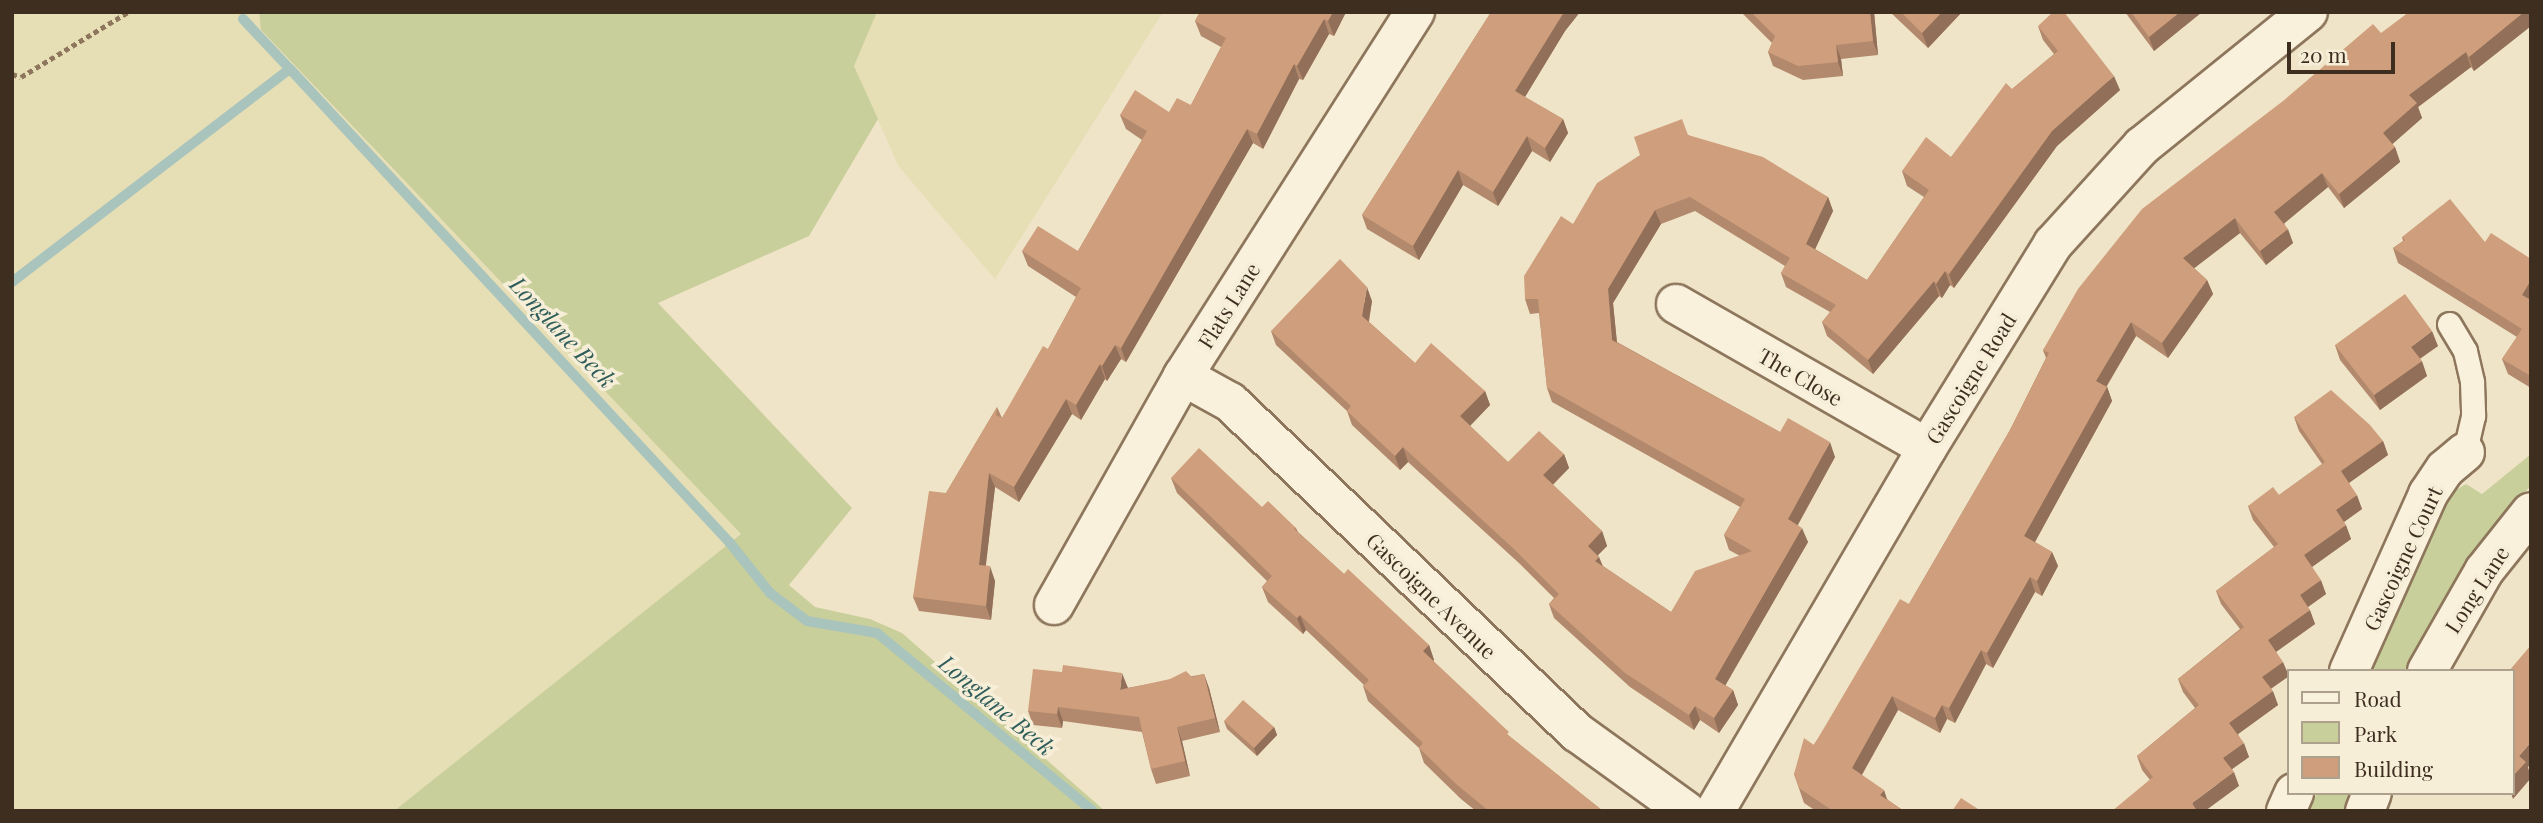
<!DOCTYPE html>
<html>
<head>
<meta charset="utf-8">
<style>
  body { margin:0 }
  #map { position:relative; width:2543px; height:823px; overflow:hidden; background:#f0e4c8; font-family:"Playfair Display",serif }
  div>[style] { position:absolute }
  .farmland>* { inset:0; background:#e6deb5 }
  .green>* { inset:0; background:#c9cf9b }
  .stream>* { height:10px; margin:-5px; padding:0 5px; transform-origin:5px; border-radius:5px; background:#a9c4bc }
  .path>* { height:4.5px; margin-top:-2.25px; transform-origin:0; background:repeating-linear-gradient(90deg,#8d765c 0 5px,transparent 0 8.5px) }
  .roads { filter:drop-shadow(2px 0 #8d765c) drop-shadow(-2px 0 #8d765c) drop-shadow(0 2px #8d765c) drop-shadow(0 -2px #8d765c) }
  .service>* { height:23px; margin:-11.5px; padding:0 11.5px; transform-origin:11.5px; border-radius:11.5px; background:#faf1dc }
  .minor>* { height:38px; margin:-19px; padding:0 19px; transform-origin:19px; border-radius:19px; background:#faf1dc }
  .tertiary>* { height:38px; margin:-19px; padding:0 19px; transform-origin:19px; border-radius:19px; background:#faf1dc }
  .wall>* { inset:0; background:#b2896c }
  .shaded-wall>* { inset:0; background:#916f58 }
  .building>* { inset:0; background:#cf9f7d }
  span { translate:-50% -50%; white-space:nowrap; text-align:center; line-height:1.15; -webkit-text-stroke:7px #f7eed8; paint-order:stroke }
  .street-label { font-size:21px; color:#3d2e20 }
  .water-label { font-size:23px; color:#2f5d5a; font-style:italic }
  .frame { position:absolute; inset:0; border:14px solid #3d2e20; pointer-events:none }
  .legend { position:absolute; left:2287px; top:669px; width:228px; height:126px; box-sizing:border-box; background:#f7eed8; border:2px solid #ada18e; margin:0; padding:9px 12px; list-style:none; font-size:21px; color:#3d2e20 }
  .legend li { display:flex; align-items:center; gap:14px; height:35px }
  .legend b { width:35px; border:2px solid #ada18e }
  .scale { position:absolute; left:2287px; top:42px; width:108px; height:32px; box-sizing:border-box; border:4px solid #3d2e20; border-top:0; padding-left:9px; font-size:21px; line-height:24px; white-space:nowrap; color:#3d2e20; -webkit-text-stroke:5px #f7eed8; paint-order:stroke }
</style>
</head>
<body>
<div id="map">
  <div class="farmland">
    <div style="clip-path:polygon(12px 12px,259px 12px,261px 31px,741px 534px,394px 811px,12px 811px)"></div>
    <div style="clip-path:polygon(877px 12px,1163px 12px,995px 279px,899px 167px,854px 66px)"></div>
  </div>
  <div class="green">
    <div style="clip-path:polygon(259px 12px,877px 12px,854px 66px,878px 119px,809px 236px,658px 303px,852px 508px,789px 585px,815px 607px,870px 619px,902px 633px,1105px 811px,394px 811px,741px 534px,261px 30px)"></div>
    <div style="clip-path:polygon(2531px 454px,2531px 485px,2485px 541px,2443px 601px,2409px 671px,2371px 671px,2445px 505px,2456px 490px,2466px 484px,2482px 494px)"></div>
    <div style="clip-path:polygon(2317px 793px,2358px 793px,2351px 811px,2309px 811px)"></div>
  </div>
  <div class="stream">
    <div style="left:243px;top:19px;width:69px;rotate:46.8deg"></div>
    <div style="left:12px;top:282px;width:350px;rotate:-37.5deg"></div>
    <div style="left:290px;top:69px;width:647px;rotate:47.13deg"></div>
    <div style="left:730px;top:543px;width:64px;rotate:51.3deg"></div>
    <div style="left:770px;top:593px;width:46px;rotate:37.1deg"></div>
    <div style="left:807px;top:621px;width:71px;rotate:9.7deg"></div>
    <div style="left:877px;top:633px;width:280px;rotate:39.5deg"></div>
  </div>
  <div class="path">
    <div style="left:12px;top:74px;width:9px;rotate:18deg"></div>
    <div style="left:21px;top:77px;width:125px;rotate:-31.3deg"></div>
  </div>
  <div class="roads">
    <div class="service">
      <div style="left:2449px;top:324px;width:31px;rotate:59deg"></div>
      <div style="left:2465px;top:351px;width:32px;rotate:77deg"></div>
      <div style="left:2472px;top:382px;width:34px;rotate:88deg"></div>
      <div style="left:2473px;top:416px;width:37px;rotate:103deg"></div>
    </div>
    <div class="minor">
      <div style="left:1676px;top:304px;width:289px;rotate:29.8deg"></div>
      <div style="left:1183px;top:376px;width:54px;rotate:29deg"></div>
      <div style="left:1230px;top:402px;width:480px;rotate:43.6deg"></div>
      <div style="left:1578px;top:733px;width:133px;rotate:35.8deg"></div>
      <div style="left:1054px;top:605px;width:263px;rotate:-60.6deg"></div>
      <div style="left:1183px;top:376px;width:432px;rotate:-57.5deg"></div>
      <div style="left:2349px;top:671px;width:194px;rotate:-65.9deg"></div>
      <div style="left:2428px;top:494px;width:30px;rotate:-56deg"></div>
      <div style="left:2445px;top:469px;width:26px;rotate:-40deg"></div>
      <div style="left:1715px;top:811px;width:420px;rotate:-59.7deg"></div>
      <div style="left:1927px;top:448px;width:240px;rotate:-58.3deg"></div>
      <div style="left:2053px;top:244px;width:132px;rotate:-47.8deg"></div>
      <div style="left:2142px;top:146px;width:213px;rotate:-38.9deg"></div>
      <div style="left:2286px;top:811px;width:20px;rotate:-66deg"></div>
    </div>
    <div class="tertiary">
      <div style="left:2427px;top:671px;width:115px;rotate:-60.3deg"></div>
      <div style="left:2484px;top:571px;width:75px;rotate:-51.5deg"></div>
      <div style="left:2365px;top:811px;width:19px;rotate:-69deg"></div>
    </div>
  </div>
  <div class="wall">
    <div style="clip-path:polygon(1200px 12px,1346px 12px,1334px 36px,1329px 34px,1303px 80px,1299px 79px,1263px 149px,1253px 143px,1126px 362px,1121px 359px,1107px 381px,1105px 379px,1081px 420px,1072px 414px,1019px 502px,995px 487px,986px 565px,995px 581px,991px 620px,919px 611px,913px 597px,946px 493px,997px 407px,1002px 418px,1048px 349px,1076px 297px,1028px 266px,1022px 251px,1078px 251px,1142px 140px,1126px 129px,1120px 115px,1169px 112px,1191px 105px,1221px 47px,1201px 36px,1195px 21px)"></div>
    <div style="clip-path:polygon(1491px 12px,1580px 12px,1565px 31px,1525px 97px,1563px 119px,1568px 133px,1550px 162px,1532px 151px,1498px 206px,1463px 185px,1419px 260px,1367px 229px,1362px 215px)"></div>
    <div style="clip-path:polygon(1741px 12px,1874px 12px,1878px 55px,1841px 59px,1843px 76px,1803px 80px,1773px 66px,1768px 52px,1772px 43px)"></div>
    <div style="clip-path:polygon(1890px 12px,1962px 12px,1928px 48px)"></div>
    <div style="clip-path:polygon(2125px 12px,2202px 12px,2154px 51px)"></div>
    <div style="clip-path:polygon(2531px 12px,2531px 26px,2474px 71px,2471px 67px,2418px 107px,2422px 118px,2392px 144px,2395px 147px,2400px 162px,2344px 208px,2328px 187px,2284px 223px,2293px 243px,2266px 265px,2240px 233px,2194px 268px,2207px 280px,2213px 294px,2168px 358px,2136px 336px,2107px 386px,2112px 401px,2035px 542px,2052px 552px,2058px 566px,2042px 596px,2035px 592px,1993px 668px,1986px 664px,1955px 723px,1947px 719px,1940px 733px,1898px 710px,1862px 775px,1888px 800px,1904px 811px,1816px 811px,1804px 803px,1794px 774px,1909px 604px,2010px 430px,2046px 358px,2043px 350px,2381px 33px)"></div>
    <div style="clip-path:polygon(2038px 26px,2120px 90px,2057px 146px,1954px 288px,1950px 285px,1942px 298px,1939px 296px,1873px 374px,1827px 336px,1822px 322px,1830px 312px,1786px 287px,1781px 273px,1785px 266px,1695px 211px,1661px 224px,1613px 303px,1617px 342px,1780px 432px,1835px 457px,1798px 525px,1808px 542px,1725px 685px,1733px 690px,1738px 705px,1719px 733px,1700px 720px,1694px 730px,1630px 687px,1554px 618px,1549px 604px,1554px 598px,1520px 564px,1408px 462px,1400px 470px,1352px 425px,1347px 411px,1276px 345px,1271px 331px,1372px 301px,1369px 322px,1415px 363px,1485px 391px,1490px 405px,1470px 426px,1508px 462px,1564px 454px,1569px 468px,1553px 485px,1602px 531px,1607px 546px,1598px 555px,1603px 566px,1671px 612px,1740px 556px,1729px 550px,1724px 535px,1740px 507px,1552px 402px,1547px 388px,1539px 313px,1530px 314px,1525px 299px,1573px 224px,1688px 135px,1828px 197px,1833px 211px,1815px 249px,1867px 280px,1924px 197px,1907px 186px,1902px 171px,1951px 157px,2012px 89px,2054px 54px,2043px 40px)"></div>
    <div style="clip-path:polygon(2402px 237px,2485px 242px,2531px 259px,2531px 388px,2508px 374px,2502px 359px,2517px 337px,2398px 263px,2393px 248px,2403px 241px)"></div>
    <div style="clip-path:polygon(2335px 345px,2438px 346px,2420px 359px,2427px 376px,2380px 410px,2340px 360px)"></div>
    <div style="clip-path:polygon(2294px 417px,2383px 441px,2388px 455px,2349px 483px,2362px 509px,2344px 522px,2351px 539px,2312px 567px,2326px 594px,2308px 607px,2315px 624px,2276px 652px,2289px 676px,2271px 689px,2278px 705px,2238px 734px,2249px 757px,2232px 769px,2239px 786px,2150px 780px,2142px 770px,2137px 756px,2195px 708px,2183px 692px,2178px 679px,2240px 629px,2221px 604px,2216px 591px,2274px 547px,2253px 520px,2248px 506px,2279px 495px,2322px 464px,2299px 431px)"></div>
    <div style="clip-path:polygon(1171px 478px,1262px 507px,1296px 528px,1298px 532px,1344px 574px,1429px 645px,1434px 660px,1433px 661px,1510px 737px,1603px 811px,1476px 811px,1461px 799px,1424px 763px,1419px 748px,1368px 701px,1363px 686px,1364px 685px,1306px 630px,1303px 634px,1268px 602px,1262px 587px,1267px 581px,1177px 493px)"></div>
    <div style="clip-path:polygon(1204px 674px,1209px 688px,1220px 732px,1182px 741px,1190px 776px,1156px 784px,1151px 769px,1142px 732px,1063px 721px,1062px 728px,1033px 725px,1028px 711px,1127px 688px)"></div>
    <div style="clip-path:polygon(1224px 721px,1274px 727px,1277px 735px,1257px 756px,1227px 729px)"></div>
  </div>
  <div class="shaded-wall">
    <div style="clip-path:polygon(1333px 12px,1346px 12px,1334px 36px,1328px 21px)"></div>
    <div style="clip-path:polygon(1564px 12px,1580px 12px,1565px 31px,1520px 105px,1515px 91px)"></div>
    <div style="clip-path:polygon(1870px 12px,1874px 12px,1878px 55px,1873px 41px)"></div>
    <div style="clip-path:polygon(1942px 12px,1962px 12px,1928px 48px,1922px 33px)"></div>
    <div style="clip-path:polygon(2180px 12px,2202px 12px,2154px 51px,2149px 37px)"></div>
    <div style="clip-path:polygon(2524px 12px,2531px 12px,2531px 26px,2474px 71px,2469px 57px)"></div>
    <div style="clip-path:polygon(1324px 19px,1329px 34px,1303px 80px,1297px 66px)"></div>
    <div style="clip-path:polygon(1836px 45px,1841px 59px,1843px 76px,1838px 62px)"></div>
    <div style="clip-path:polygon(2466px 52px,2471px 67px,2418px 107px,2422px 118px,2388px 148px,2383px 133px,2409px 95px)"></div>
    <div style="clip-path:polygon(1294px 64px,1299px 79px,1263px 149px,1257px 134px)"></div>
    <div style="clip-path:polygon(2114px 76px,2120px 90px,2057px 146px,1954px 288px,1949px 274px,2052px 131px)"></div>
    <div style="clip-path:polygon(1563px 119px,1568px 133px,1550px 162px,1545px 148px)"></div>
    <div style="clip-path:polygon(1247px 129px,1253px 143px,1126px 362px,1121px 348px)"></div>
    <div style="clip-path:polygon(1527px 136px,1532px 151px,1498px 206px,1493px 192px)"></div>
    <div style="clip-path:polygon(2395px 147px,2400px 162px,2344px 208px,2339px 194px)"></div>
    <div style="clip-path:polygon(1458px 170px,1463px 185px,1419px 260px,1413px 246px)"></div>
    <div style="clip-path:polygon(2322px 173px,2328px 187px,2280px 227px,2274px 212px)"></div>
    <div style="clip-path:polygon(1828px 197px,1833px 211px,1811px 258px,1806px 244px)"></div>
    <div style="clip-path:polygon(1655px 210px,1661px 224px,1613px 303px,1618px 354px,1612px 340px,1608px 289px)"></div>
    <div style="clip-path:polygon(2235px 218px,2240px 233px,2188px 273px,2183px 258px)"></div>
    <div style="clip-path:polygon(2288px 229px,2293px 243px,2266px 265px,2260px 251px)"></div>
    <div style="clip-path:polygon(1945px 271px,1950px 285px,1942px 298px,1936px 284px)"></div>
    <div style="clip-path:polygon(2207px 280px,2213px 294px,2168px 358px,2162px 343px)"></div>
    <div style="clip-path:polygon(2531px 280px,2531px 304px,2522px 295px)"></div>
    <div style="clip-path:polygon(1934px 281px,1939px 296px,1873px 374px,1868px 360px)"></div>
    <div style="clip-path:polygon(1367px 287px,1372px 301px,1367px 330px,1362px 316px)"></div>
    <div style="clip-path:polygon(2131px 322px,2136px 336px,2101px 395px,2096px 381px)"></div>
    <div style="clip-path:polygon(2432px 331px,2438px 346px,2416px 361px,2411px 347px)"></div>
    <div style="clip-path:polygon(1115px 345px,1121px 359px,1107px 381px,1102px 366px)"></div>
    <div style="clip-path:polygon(2422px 361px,2427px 376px,2380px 410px,2374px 395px)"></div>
    <div style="clip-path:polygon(1100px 364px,1105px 379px,1081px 420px,1076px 405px)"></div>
    <div style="clip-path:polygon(2107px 387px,2112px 401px,2030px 551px,2024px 536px)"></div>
    <div style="clip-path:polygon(1485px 391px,1490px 405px,1465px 431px,1460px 416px)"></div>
    <div style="clip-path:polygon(1066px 399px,1072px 414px,1019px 502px,1014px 487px)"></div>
    <div style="clip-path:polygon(2383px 441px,2388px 455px,2346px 485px,2341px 471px)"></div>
    <div style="clip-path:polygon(1830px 442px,1835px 457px,1793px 533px,1788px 519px)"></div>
    <div style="clip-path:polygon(1403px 447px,1408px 462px,1400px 470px,1395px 456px)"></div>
    <div style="clip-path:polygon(1564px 454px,1569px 468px,1548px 489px,1543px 475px)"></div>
    <div style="clip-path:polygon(989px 473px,995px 487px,984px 579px,979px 565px)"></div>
    <div style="clip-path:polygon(2357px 495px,2362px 509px,2341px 524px,2336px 510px)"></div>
    <div style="clip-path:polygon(2346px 525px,2351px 539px,2309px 569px,2304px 555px)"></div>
    <div style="clip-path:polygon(1802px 528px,1808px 542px,1721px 693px,1715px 679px)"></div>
    <div style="clip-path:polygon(1602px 531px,1607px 546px,1593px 560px,1588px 546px)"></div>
    <div style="clip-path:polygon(2052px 552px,2058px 566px,2042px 596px,2037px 581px)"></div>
    <div style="clip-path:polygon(1599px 557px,1604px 571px,1595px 561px)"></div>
    <div style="clip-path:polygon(990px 566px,995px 581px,991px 620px,986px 606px)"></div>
    <div style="clip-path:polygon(2030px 577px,2035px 592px,1993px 668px,1987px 653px)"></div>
    <div style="clip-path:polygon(2321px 580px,2326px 594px,2305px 609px,2300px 595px)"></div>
    <div style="clip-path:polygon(2310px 610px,2315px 624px,2273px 654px,2268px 640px)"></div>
    <div style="clip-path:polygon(1300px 615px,1306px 630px,1303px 634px,1297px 618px)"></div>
    <div style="clip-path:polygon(1429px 645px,1434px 660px,1429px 666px,1423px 651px)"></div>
    <div style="clip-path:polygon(1981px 650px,1986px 664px,1955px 723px,1949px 708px)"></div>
    <div style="clip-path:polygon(2283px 662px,2289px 676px,2267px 691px,2262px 677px)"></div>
    <div style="clip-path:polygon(1122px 673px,1128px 688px,1120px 690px)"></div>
    <div style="clip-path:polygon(1204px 674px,1209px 688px,1220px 732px,1215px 718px)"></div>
    <div style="clip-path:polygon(1733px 690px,1738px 705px,1719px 733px,1714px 718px)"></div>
    <div style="clip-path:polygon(2273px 691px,2278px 705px,2234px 737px,2229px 723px)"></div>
    <div style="clip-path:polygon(1892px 696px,1898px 710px,1857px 783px,1852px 768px)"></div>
    <div style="clip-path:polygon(1942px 705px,1947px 719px,1940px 733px,1935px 718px)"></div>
    <div style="clip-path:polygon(1695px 706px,1700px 720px,1694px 730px,1689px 715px)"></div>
    <div style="clip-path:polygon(1058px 707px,1063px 721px,1062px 728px,1057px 714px)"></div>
    <div style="clip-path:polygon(1177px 727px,1182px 741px,1190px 776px,1185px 761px)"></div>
    <div style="clip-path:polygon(1274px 727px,1277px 735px,1257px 756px,1254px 748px)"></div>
    <div style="clip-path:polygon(2531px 742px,2531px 764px,2528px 767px,2531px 778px,2513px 799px,2511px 793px,2513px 793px,2513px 776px,2519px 756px)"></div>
    <div style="clip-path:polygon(2244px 743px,2249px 757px,2228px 772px,2223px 758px)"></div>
    <div style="clip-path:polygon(2234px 772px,2239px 786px,2205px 811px,2194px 811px,2192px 803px)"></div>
    <div style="clip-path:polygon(1884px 790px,1889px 805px,1880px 795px)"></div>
  </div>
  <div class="building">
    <div style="clip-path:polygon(1200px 12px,1333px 12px,1328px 21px,1324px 19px,1297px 66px,1294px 64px,1257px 134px,1247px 129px,1121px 348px,1115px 345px,1102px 366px,1100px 364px,1076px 405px,1066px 399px,1014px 487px,989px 473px,979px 565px,990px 566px,986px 606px,913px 597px,929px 491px,946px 493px,997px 407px,996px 415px,1002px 418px,1043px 346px,1048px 349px,1081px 288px,1022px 251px,1038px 226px,1078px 251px,1147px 131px,1120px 115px,1135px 90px,1169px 112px,1177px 98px,1191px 105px,1226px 38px,1195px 21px)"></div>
    <div style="clip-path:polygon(1491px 12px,1564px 12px,1515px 91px,1563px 119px,1545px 148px,1527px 136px,1493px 192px,1458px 170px,1413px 246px,1362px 215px)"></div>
    <div style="clip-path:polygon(1751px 12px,1870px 12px,1873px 41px,1836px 45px,1838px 62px,1798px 66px,1768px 52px,1775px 36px)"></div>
    <div style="clip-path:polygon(1901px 12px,1942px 12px,1922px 33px)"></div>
    <div style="clip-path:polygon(2053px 12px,2064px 12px,2114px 76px,2052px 131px,1949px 274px,1945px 271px,1936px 284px,1934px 281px,1868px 360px,1822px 322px,1836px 305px,1781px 273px,1790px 258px,1690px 197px,1655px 210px,1608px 289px,1612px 340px,1780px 432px,1788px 418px,1830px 442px,1788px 519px,1802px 528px,1715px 679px,1733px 690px,1714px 718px,1695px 706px,1689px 715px,1625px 673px,1549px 604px,1559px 594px,1515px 550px,1403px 447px,1395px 456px,1347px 411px,1351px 406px,1271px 331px,1340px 259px,1367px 287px,1362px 316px,1415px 363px,1431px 343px,1485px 391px,1460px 416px,1508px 462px,1539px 431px,1564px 454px,1543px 475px,1602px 531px,1588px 546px,1599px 557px,1595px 561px,1671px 612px,1695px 571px,1752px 551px,1724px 535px,1745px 499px,1547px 388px,1538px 299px,1525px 299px,1524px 276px,1561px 216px,1573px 224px,1597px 183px,1640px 155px,1634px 137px,1682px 119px,1688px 135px,1763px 157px,1828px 197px,1806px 244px,1867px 280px,1929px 190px,1902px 171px,1926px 137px,1951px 157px,2006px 83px,2012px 89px,2058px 51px,2038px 26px)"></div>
    <div style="clip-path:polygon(2131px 12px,2180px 12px,2149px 37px)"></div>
    <div style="clip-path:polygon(2409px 12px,2524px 12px,2469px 57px,2466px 52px,2409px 95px,2417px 103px,2383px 133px,2395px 147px,2339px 194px,2322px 173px,2274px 212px,2288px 229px,2260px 251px,2235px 218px,2183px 258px,2207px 280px,2162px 343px,2131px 322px,2096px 381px,2107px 387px,2024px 536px,2052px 552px,2037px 581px,2030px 577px,1987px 653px,1981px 650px,1949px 708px,1942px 705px,1935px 718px,1892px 696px,1852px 768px,1884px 790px,1880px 795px,1904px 811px,1833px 811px,1799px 788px,1794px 774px,1804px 738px,1814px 745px,1900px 599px,1909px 604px,2010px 430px,2049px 353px,2043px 350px,2078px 289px,2142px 209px,2283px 101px,2373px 24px,2381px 33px)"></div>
    <div style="clip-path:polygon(2450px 199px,2485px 242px,2491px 233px,2531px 259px,2531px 280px,2522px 295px,2531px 300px,2531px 373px,2529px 375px,2502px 359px,2522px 329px,2393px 248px,2405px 240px,2402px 237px)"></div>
    <div style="clip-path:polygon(2405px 294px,2432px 331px,2411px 347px,2422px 361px,2374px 395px,2335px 345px)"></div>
    <div style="clip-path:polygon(2331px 390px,2370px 425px,2383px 441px,2341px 471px,2357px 495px,2336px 510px,2346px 525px,2304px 555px,2321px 580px,2300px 595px,2310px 610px,2268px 640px,2283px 662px,2262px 677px,2273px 691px,2229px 723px,2244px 743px,2223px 758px,2234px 772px,2192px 803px,2197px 811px,2112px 811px,2153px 777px,2137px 756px,2199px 705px,2178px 679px,2244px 627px,2216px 591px,2278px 544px,2248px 506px,2273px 487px,2279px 495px,2325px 462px,2294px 417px)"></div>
    <div style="clip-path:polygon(1199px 448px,1262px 507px,1268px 501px,1296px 528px,1294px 529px,1344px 574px,1348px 569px,1429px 645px,1423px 651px,1509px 732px,1507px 734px,1603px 811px,1489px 811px,1456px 784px,1419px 748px,1423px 743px,1363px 686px,1369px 680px,1300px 615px,1297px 618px,1262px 587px,1272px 576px,1171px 478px)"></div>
    <div style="clip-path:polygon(2531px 645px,2531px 742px,2519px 756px,2526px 762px,2513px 776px,2513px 671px,2509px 671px)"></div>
    <div style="clip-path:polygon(1063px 665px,1122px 673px,1120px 690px,1170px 679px,1186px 671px,1192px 677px,1204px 674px,1215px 718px,1177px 727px,1185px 761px,1151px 769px,1139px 717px,1058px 707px,1057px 714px,1028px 711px,1033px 669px,1062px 672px)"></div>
    <div style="clip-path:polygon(1243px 700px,1274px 727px,1254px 748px,1224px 721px)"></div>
    <div style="clip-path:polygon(1961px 798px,1981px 811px,1952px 811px)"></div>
  </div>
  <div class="street-label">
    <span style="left:1228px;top:305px;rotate:-58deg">Flats Lane</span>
    <span style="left:1801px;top:376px;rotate:30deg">The Close</span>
    <span style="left:1970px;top:378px;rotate:-58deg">Gascoigne Road</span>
    <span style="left:2402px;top:558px;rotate:-65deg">Gascoigne Court</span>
    <span style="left:2476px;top:589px;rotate:-57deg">Long Lane</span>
    <span style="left:1432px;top:595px;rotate:44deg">Gascoigne Avenue</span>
  </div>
  <div class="water-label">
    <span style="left:563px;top:332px;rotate:47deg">Longlane Beck</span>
    <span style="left:997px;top:705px;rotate:40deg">Longlane Beck</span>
  </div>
  <div class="frame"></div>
  <ul class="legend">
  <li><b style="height:9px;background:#faf1dc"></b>Road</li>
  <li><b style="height:19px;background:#c9cf9b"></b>Park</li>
  <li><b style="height:19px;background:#cf9f7d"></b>Building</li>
  </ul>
  <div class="scale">20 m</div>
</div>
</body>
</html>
